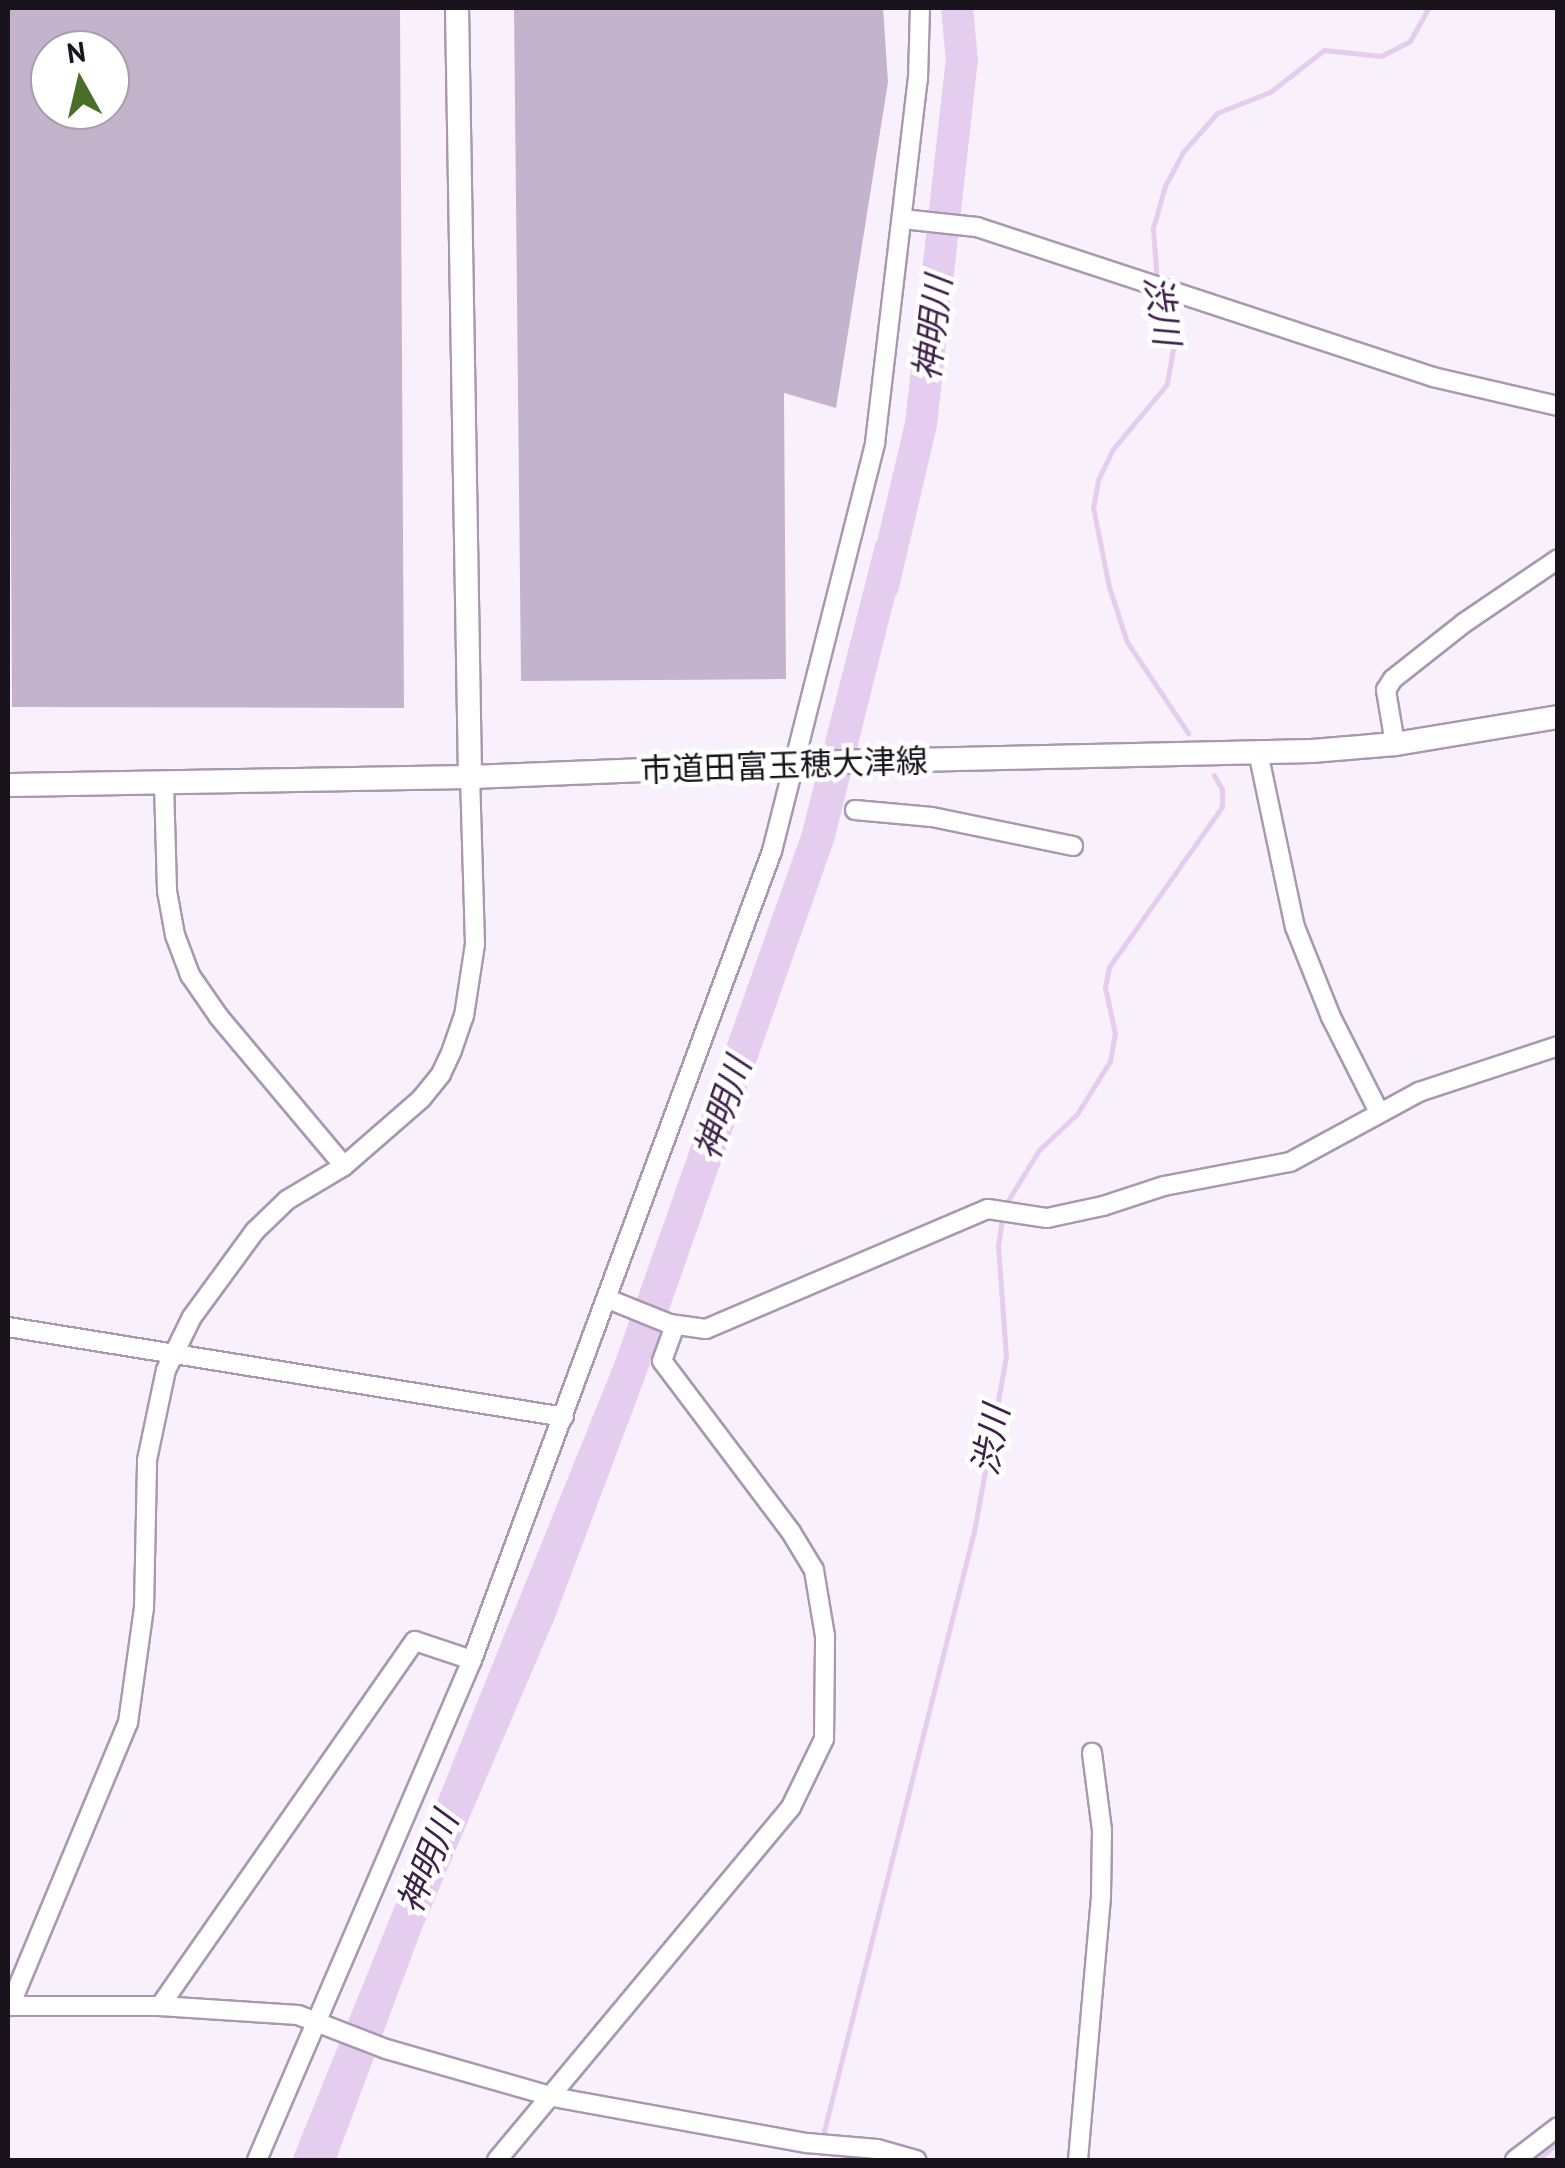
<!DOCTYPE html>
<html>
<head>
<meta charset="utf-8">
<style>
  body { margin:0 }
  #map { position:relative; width:1565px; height:2168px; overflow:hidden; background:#f8f1fc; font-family:"PT Sans","Noto Sans JP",sans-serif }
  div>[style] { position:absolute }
  .water>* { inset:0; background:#e4cdef }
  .stream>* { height:5px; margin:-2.5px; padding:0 2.5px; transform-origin:2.5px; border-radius:2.5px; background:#e4cdef }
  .river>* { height:32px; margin:-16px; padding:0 16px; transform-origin:16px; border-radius:16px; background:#e4cdef }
  .building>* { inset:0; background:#c3b3cc }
  .roads { filter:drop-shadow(2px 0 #a898b1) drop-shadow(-2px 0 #a898b1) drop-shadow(0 2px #a898b1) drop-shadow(0 -2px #a898b1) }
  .minor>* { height:18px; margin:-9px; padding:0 9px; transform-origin:9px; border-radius:9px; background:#fff }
  .tertiary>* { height:22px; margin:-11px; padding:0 11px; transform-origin:11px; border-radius:11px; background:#fff }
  span { translate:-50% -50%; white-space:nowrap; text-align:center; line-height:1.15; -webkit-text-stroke:9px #fff; paint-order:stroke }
  .street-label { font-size:32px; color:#19131c }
  .water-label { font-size:35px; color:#3e204b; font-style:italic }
  .frame { position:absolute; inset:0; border:10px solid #19131c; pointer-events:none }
  .north { position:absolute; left:30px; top:30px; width:100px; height:100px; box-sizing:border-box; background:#fff; border:2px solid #a3a1a4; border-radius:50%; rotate:352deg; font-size:28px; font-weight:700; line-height:40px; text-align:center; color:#19131c }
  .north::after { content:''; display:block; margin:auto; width:35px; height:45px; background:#496e27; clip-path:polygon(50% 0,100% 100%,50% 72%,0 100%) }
</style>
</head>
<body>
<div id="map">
  <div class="water">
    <div style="clip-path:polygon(876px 541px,908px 544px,834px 841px,645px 1378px,554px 1620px,421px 1931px,336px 2160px,292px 2160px,614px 1364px,802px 832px)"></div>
  </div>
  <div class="stream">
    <div style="left:1157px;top:283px;width:55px;rotate:-94.2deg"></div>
    <div style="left:1153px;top:228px;width:44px;rotate:-74.1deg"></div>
    <div style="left:1165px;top:186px;width:38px;rotate:-62deg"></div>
    <div style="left:1183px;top:152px;width:52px;rotate:-48.9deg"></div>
    <div style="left:1217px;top:113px;width:57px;rotate:-21.6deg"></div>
    <div style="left:1270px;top:92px;width:68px;rotate:-37.9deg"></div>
    <div style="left:1324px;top:50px;width:57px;rotate:6deg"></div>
    <div style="left:1381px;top:56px;width:33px;rotate:-27deg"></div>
    <div style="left:1410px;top:41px;width:38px;rotate:-61deg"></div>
    <div style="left:1159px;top:294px;width:57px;rotate:75.7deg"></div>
    <div style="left:1173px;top:349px;width:36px;rotate:100deg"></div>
    <div style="left:1167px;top:384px;width:85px;rotate:129.7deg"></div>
    <div style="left:1113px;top:449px;width:34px;rotate:116deg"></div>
    <div style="left:1098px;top:480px;width:27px;rotate:100deg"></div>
    <div style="left:1093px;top:507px;width:82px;rotate:78.7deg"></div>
    <div style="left:1109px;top:587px;width:58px;rotate:71.9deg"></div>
    <div style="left:1127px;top:642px;width:110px;rotate:56.2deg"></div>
    <div style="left:1004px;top:1207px;width:67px;rotate:-58.4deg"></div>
    <div style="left:1039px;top:1150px;width:52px;rotate:-43.5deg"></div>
    <div style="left:1077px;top:1114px;width:62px;rotate:-58.1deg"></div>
    <div style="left:1110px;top:1061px;width:27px;rotate:-80deg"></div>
    <div style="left:1115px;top:1034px;width:48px;rotate:-102deg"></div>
    <div style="left:1105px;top:987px;width:20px;rotate:-79deg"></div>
    <div style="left:1109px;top:967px;width:196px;rotate:-54.8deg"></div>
    <div style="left:1222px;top:807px;width:18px;rotate:-90deg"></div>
    <div style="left:1222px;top:789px;width:16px;rotate:-120deg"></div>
    <div style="left:822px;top:2139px;width:627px;rotate:-75.96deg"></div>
    <div style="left:974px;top:1531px;width:177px;rotate:-79.6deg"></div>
    <div style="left:1006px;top:1357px;width:111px;rotate:-94.1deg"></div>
    <div style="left:998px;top:1246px;width:29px;rotate:-82deg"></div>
    <div style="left:1538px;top:2160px;width:27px;rotate:-42deg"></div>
  </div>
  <div class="river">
    <div style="left:883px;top:586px;width:166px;rotate:-76.8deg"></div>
    <div style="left:921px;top:424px;width:365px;rotate:-83.6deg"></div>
    <div style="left:962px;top:61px;width:53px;rotate:-95.4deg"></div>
  </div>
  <div class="building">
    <div style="clip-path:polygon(evenodd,8px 8px,400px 8px,404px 708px,12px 707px,8px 8px,50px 50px,110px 50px,110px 110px,50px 110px,50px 50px)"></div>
    <div style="clip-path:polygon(514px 8px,883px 8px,888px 82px,836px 408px,784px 393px,786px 679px,521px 681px)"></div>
  </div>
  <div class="roads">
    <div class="minor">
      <div style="left:902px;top:219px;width:75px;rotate:6.1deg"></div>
      <div style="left:977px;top:227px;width:480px;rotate:18.2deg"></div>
      <div style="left:1433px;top:377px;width:128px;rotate:13.1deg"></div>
      <div style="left:1395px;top:744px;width:55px;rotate:-99.5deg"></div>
      <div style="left:1386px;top:690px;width:13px;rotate:-58deg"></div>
      <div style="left:1393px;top:679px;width:90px;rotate:-38.3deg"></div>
      <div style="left:1464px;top:623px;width:114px;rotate:-34.2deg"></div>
      <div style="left:1258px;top:752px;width:179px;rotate:78.1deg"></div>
      <div style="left:1295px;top:927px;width:97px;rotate:68.2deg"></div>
      <div style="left:1331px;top:1017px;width:104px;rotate:63.2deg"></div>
      <div style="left:164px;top:783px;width:108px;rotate:88.4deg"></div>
      <div style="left:167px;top:891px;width:45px;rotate:79.7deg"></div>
      <div style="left:175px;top:935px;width:43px;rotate:69.4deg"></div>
      <div style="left:190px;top:975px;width:51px;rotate:55.4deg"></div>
      <div style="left:219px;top:1017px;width:194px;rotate:50deg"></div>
      <div style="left:855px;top:810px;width:77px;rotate:5.2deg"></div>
      <div style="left:932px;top:817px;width:144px;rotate:11.6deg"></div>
      <div style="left:608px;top:1299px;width:67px;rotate:22deg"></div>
      <div style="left:670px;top:1324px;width:36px;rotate:8deg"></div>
      <div style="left:706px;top:1329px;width:306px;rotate:-23.1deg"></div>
      <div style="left:988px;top:1209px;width:60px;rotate:8.7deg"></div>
      <div style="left:1047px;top:1218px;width:57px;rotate:-12.1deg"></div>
      <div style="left:1103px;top:1206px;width:64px;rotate:-18.2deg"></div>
      <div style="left:1164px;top:1186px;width:128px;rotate:-10.8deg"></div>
      <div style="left:1290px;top:1162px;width:147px;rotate:-28.5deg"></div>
      <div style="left:1419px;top:1092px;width:146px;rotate:-18.3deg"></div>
      <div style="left:8px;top:1327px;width:563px;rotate:9.19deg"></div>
      <div style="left:8px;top:2006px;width:152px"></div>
      <div style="left:160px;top:2006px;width:138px;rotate:3.7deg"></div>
      <div style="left:298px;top:2015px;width:94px;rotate:21.1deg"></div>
      <div style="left:386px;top:2049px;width:174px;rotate:16deg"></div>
      <div style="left:553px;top:2097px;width:258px;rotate:10.3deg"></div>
      <div style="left:807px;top:2143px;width:70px;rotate:4.9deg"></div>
      <div style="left:877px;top:2149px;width:41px;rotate:15.8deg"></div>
      <div style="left:10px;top:2006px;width:307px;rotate:-67.4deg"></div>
      <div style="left:128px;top:1723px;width:116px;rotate:-82.1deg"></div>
      <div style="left:144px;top:1608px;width:148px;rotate:-88.8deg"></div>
      <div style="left:147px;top:1460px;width:92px;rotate:-78.1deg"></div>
      <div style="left:166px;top:1370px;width:59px;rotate:-63.9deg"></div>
      <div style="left:192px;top:1317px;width:107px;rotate:-53.8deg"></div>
      <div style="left:255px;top:1231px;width:45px;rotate:-44.1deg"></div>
      <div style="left:287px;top:1200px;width:66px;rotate:-30.8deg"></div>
      <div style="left:344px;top:1166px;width:102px;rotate:-41deg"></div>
      <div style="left:421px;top:1099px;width:32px;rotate:-51deg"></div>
      <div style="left:441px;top:1074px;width:26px;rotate:-65deg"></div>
      <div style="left:452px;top:1050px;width:36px;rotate:-71deg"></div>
      <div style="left:464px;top:1016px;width:73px;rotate:-81.3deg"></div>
      <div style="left:475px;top:944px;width:167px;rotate:-91.7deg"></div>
      <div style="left:160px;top:2006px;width:445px;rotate:-55.1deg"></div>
      <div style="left:415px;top:1641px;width:60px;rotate:18.4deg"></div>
      <div style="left:257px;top:2160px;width:544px;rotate:-66.73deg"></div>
      <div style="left:472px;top:1660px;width:863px;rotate:-69.65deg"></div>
      <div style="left:772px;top:851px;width:421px;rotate:-75.8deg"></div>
      <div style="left:875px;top:443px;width:367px;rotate:-83.3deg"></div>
      <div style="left:918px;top:79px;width:71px;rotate:-88.4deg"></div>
      <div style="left:497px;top:2160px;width:459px;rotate:-50.2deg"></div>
      <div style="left:791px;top:1807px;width:76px;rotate:-64.1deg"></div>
      <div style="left:824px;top:1739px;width:103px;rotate:-89.4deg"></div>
      <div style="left:825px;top:1636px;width:67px;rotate:-99.5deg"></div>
      <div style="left:814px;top:1570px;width:44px;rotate:-121.2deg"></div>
      <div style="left:791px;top:1532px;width:214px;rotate:-127deg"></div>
      <div style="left:662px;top:1361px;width:37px;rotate:-70deg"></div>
      <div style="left:1078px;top:2160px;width:266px;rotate:-85deg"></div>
      <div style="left:1101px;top:1895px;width:65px;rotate:-89.1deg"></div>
      <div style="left:1102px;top:1830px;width:78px;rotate:-97.4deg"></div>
      <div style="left:1515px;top:2160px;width:54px;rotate:-37.5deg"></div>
    </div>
    <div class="tertiary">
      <div style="left:457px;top:8px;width:769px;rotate:89.03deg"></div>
      <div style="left:8px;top:785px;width:462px;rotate:-1deg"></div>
      <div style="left:470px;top:777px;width:399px;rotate:-2.3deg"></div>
      <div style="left:869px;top:761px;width:443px;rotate:-1.3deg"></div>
      <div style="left:1312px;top:751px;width:83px;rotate:-4.8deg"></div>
      <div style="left:1395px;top:744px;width:165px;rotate:-9.4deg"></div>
    </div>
  </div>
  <div class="street-label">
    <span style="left:784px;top:765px;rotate:-2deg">市道田富玉穂大津線</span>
  </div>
  <div class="water-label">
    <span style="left:1163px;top:310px;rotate:81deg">渋川</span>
    <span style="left:932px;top:328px;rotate:-83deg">神明川</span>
    <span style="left:722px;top:1108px;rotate:-71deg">神明川</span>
    <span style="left:990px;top:1440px;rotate:-80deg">渋川</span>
    <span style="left:427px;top:1862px;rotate:-68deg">神明川</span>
  </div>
  <div class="frame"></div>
  <div class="north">N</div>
</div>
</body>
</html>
